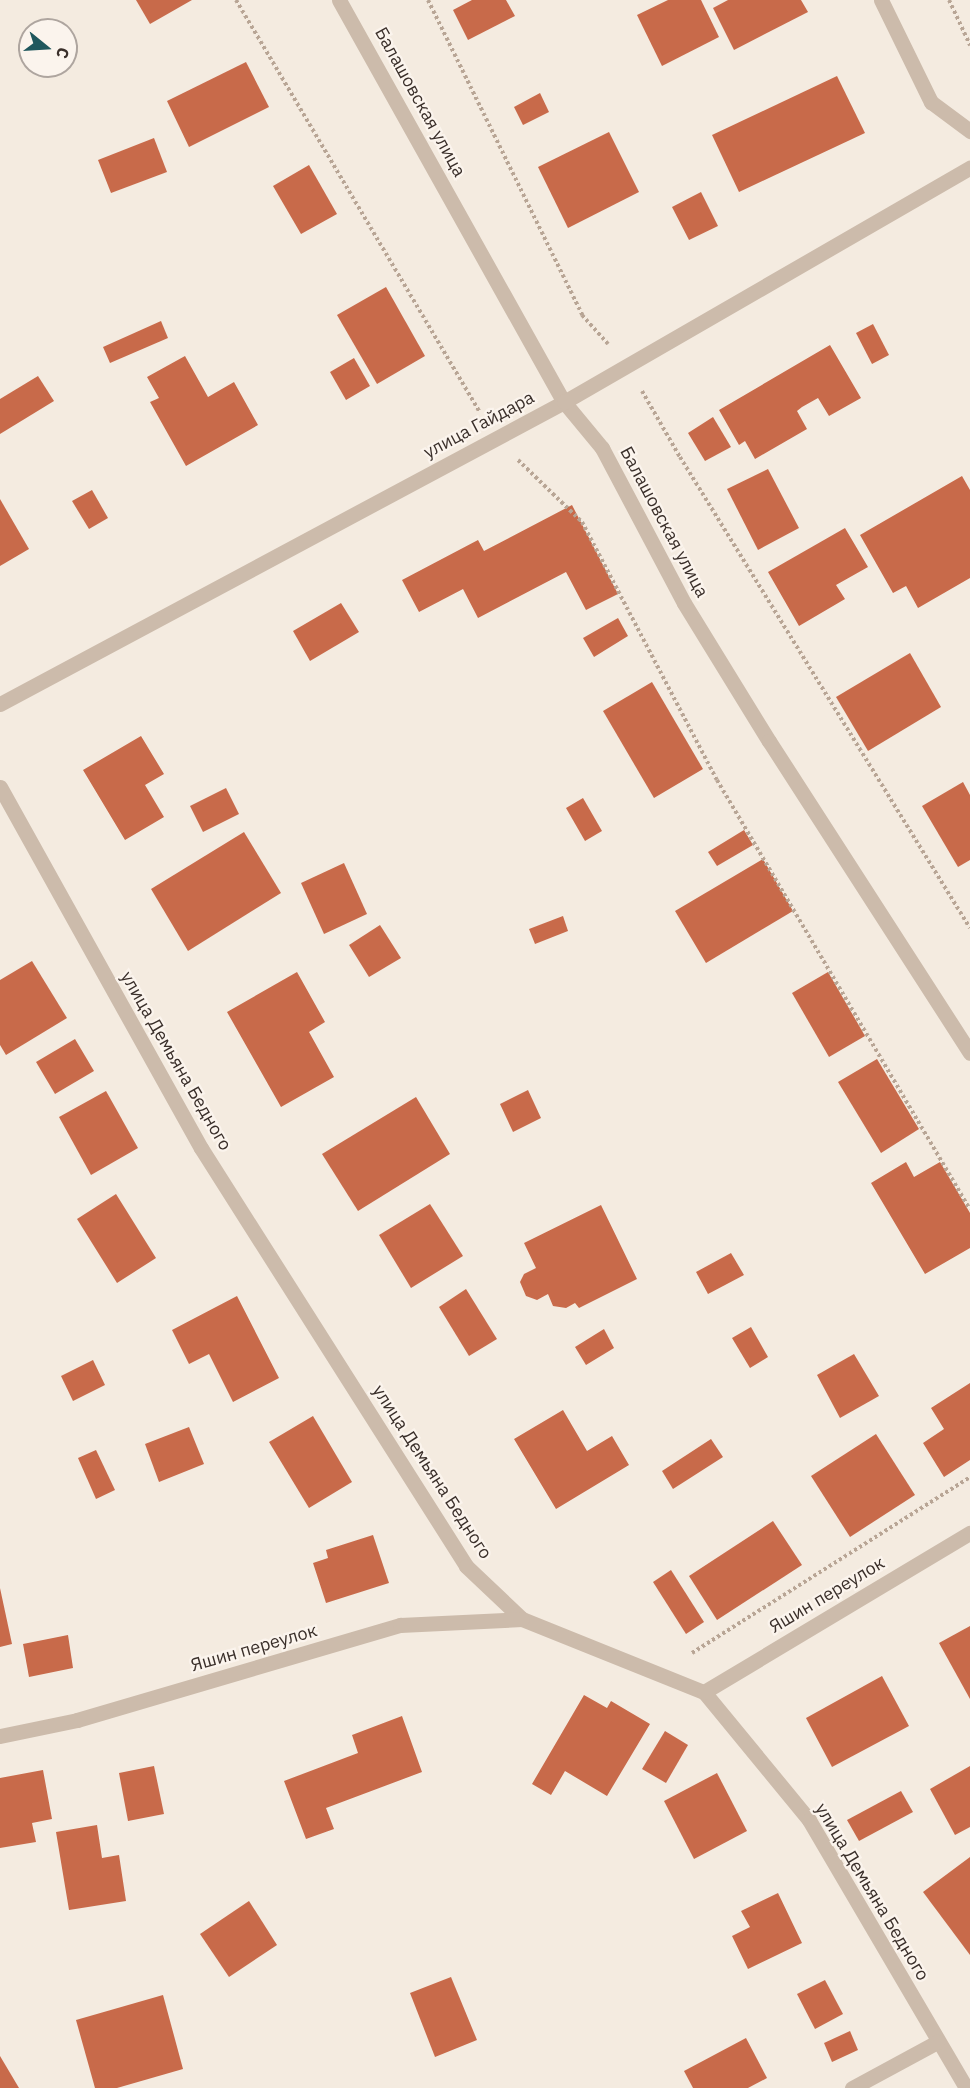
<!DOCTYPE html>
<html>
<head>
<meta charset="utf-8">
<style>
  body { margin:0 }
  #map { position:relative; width:970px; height:2088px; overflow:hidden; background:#f4ebe0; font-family:"IBM Plex Sans",sans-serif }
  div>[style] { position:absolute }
  .building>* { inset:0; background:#c86a4a }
  .path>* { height:4px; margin-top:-2px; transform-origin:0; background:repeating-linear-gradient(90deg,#b8a595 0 3px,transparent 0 6px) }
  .minor>* { height:15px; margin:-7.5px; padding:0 7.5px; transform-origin:7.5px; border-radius:7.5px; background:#ccbbab }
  span { translate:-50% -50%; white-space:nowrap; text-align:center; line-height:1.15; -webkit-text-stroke:4.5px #fbf4ed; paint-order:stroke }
  .street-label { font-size:18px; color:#3a2f2a }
  .north { position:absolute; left:18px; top:18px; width:60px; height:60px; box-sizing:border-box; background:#fbf4ed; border:2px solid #aea59f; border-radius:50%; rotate:108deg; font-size:16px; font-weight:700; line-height:24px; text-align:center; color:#3a2f2a }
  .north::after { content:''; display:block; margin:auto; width:21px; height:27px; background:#1f575d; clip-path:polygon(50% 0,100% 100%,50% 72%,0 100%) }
</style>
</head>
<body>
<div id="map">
  <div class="building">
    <div style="clip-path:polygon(136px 0,192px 0,150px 24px)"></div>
    <div style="clip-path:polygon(472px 0,506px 0,515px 16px,468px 40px,453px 10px)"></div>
    <div style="clip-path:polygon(668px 0,701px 0,719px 37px,662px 66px,637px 15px)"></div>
    <div style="clip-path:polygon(728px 0,801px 0,808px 12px,734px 50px,713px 8px)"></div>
    <div style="clip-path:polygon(246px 62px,269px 107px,189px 147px,167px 101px)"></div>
    <div style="clip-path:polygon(837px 76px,865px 133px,739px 192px,712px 135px)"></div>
    <div style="clip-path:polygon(540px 93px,549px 112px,523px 125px,514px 107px)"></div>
    <div style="clip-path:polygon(609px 132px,639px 192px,568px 228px,538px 167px)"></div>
    <div style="clip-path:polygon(154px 138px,167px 172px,111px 193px,98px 160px)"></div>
    <div style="clip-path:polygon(309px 165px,337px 214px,301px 234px,273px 186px)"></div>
    <div style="clip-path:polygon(701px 192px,718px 226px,689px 240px,672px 207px)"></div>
    <div style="clip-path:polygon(386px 287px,425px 356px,377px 384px,337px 315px)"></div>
    <div style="clip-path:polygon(161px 321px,168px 338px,110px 363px,103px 347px)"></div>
    <div style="clip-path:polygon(873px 324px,889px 355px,872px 364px,856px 333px)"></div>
    <div style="clip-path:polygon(830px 345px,861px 398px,829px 416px,818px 398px,802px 407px,797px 411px,807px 429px,755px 459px,745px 441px,739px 445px,719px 410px)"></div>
    <div style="clip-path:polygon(185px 356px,208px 397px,234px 382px,258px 425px,186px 466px,150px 402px,159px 398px,147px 377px)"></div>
    <div style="clip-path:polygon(354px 358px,370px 386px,346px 400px,330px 372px)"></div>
    <div style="clip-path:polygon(38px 376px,54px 401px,0 434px,0 399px)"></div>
    <div style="clip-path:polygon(713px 417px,731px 447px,705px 461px,688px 433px)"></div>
    <div style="clip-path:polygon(768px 469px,799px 528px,758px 550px,727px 489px)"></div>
    <div style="clip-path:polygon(962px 476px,970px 490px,970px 578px,918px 608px,906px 586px,893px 593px,860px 535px)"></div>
    <div style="clip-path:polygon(92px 490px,108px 518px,89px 529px,72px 501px)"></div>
    <div style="clip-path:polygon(0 499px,29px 549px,0 566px)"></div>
    <div style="clip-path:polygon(572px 505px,618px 594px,586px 610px,566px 572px,478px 618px,463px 589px,419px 612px,402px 580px,478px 540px,484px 551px)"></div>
    <div style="clip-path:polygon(845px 528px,868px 567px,836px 585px,845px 599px,799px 626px,768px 572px)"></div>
    <div style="clip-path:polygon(341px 603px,359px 632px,310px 661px,293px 631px)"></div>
    <div style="clip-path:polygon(618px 618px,628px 636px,594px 657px,583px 638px)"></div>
    <div style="clip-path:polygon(910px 653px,941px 707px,868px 751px,836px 697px)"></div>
    <div style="clip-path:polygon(652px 682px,703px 769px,654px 798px,603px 711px)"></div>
    <div style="clip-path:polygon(141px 736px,164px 774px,145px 785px,164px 817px,125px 840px,83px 770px)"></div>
    <div style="clip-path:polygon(963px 782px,970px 795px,970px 860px,958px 867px,922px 806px)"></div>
    <div style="clip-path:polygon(226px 788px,239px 814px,203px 832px,190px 806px)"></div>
    <div style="clip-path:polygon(583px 798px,602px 831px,585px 841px,566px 808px)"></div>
    <div style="clip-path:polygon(744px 830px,753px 845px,717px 866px,708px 852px)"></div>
    <div style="clip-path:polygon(244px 832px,281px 893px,188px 951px,151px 889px)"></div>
    <div style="clip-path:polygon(763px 859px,793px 911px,706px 963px,675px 911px)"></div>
    <div style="clip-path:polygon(344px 863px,367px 914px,324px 934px,301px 883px)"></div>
    <div style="clip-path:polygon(563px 916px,568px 931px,535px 944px,529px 929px)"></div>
    <div style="clip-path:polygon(380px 925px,401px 958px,369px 977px,349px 945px)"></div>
    <div style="clip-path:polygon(32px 961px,67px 1018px,6px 1055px,0 1045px,0 980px)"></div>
    <div style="clip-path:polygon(297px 972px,325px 1022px,309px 1032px,334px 1077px,281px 1107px,227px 1012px)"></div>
    <div style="clip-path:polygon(828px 972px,865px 1036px,829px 1057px,792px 993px)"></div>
    <div style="clip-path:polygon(75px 1039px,94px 1071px,55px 1094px,36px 1062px)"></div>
    <div style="clip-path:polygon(877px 1059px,919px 1129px,881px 1153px,838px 1082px)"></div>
    <div style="clip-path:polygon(528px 1090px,541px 1118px,513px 1132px,500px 1104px)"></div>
    <div style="clip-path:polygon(106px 1091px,138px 1148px,91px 1175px,59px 1117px)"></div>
    <div style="clip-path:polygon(416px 1097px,450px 1154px,358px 1211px,322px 1154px)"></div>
    <div style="clip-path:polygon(906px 1162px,914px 1177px,940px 1162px,970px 1213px,970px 1248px,925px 1274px,871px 1183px)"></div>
    <div style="clip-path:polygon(116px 1194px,156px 1258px,117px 1283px,77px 1219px)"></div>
    <div style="clip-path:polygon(430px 1204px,463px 1256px,411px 1288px,379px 1235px)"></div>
    <div style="clip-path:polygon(601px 1205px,637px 1279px,579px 1308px,575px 1303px,566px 1308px,553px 1306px,548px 1294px,537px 1300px,526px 1296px,520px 1282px,524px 1274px,536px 1268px,524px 1243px)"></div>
    <div style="clip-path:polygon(731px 1253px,744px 1275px,708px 1294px,696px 1272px)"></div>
    <div style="clip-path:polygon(466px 1289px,497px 1339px,469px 1356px,439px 1307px)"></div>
    <div style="clip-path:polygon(237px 1296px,279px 1378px,233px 1402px,209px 1354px,189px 1364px,172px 1330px)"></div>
    <div style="clip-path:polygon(751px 1327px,768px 1357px,750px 1368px,732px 1338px)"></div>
    <div style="clip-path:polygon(604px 1329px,614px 1348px,586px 1365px,575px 1347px)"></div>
    <div style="clip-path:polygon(854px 1354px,879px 1396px,840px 1418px,817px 1375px)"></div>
    <div style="clip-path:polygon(93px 1360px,105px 1385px,73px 1401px,61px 1376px)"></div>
    <div style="clip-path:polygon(970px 1383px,970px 1460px,944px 1477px,923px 1443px,944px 1429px,931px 1408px)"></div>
    <div style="clip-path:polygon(563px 1410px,587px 1451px,612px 1436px,629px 1465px,556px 1509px,514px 1439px)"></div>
    <div style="clip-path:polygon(313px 1416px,352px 1482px,309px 1508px,269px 1442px)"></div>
    <div style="clip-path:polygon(189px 1427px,204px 1464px,159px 1482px,145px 1444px)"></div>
    <div style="clip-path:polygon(876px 1434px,915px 1495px,850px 1537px,811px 1476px)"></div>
    <div style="clip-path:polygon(711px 1439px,723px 1457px,673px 1489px,662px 1471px)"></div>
    <div style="clip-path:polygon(96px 1450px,115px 1490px,96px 1499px,78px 1458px)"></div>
    <div style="clip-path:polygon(773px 1521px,802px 1565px,717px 1620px,689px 1576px)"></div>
    <div style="clip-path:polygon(373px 1535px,389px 1583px,326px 1603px,313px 1563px,328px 1558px,326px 1550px)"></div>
    <div style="clip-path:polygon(671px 1570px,704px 1622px,686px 1634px,653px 1582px)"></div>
    <div style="clip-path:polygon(0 1588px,12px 1644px,0 1647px)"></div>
    <div style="clip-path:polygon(970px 1626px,970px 1699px,939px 1643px)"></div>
    <div style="clip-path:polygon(68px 1635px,73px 1668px,29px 1677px,23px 1644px)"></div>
    <div style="clip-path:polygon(882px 1676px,909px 1726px,832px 1767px,806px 1718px)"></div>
    <div style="clip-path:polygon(584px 1695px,607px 1708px,611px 1701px,650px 1724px,607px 1796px,565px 1771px,551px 1795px,532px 1784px)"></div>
    <div style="clip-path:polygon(402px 1716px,422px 1772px,326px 1808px,334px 1829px,306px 1839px,284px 1781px,358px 1753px,352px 1735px)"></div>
    <div style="clip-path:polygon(665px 1731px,688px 1745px,666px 1783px,642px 1769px)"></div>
    <div style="clip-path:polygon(154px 1766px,164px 1814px,128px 1821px,119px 1773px)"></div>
    <div style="clip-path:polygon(970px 1766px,970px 1827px,955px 1835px,930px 1789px)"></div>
    <div style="clip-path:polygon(43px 1770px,52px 1819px,32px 1823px,36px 1842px,0 1848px,0 1778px)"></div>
    <div style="clip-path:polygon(717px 1773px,747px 1831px,694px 1859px,664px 1801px)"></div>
    <div style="clip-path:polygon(901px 1791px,913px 1812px,859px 1841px,847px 1820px)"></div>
    <div style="clip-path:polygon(97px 1825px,102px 1858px,119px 1855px,126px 1901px,69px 1910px,56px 1832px)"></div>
    <div style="clip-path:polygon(970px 1857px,970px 1955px,923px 1892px)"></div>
    <div style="clip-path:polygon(778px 1893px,802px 1943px,748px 1969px,732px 1936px,750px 1927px,741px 1911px)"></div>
    <div style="clip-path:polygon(249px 1901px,277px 1945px,229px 1977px,200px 1934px)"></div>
    <div style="clip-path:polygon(451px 1977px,477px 2040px,435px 2057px,410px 1993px)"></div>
    <div style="clip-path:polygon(825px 1980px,843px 2014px,815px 2029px,797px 1994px)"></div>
    <div style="clip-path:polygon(163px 1995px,183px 2069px,117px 2088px,95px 2088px,76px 2020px)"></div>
    <div style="clip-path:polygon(850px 2031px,858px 2050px,832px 2062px,824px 2043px)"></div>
    <div style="clip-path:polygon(746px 2038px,767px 2078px,748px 2088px,693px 2088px,684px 2071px)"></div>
    <div style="clip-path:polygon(0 2056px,19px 2088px,0 2088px)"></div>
  </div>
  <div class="path">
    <div style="left:236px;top:0;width:479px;rotate:59.4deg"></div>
    <div style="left:428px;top:0;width:351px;rotate:63.9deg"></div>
    <div style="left:582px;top:315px;width:39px;rotate:48deg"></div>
    <div style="left:949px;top:0;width:50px;rotate:65deg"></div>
    <div style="left:642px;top:391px;width:76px;rotate:60.1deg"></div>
    <div style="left:680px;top:457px;width:553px;rotate:58.38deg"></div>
    <div style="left:518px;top:460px;width:89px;rotate:44.1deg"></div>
    <div style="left:582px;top:522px;width:291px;rotate:62.4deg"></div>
    <div style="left:717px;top:780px;width:498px;rotate:59.5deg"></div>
    <div style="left:692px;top:1653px;width:329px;rotate:-32.3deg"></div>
  </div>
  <div class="minor">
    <div style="left:339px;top:0;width:461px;rotate:60.8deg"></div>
    <div style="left:564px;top:402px;width:60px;rotate:50.4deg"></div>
    <div style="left:602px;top:448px;width:175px;rotate:62.1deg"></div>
    <div style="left:684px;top:603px;width:162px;rotate:58.4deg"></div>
    <div style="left:769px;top:741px;width:371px;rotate:57.2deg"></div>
    <div style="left:881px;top:0;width:114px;rotate:63.9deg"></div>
    <div style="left:931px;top:102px;width:49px;rotate:36.6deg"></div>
    <div style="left:0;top:704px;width:640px;rotate:-28.17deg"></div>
    <div style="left:564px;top:402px;width:469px;rotate:-30deg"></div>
    <div style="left:0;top:787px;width:413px;rotate:60.9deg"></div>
    <div style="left:201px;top:1148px;width:495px;rotate:57.6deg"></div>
    <div style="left:466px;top:1566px;width:77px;rotate:43.4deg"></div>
    <div style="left:522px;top:1619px;width:196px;rotate:21.9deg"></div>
    <div style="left:704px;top:1692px;width:166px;rotate:50.6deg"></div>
    <div style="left:809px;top:1820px;width:311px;rotate:59.6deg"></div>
    <div style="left:704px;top:1692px;width:310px;rotate:-30.9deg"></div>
    <div style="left:0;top:1736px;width:79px;rotate:-11.7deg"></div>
    <div style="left:77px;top:1720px;width:337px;rotate:-16.4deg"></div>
    <div style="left:400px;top:1625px;width:122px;rotate:-2.8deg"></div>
    <div style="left:852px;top:2088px;width:97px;rotate:-28.4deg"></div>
  </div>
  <div class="street-label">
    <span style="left:420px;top:102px;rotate:61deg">Балашовская улица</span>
    <span style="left:479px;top:425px;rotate:-28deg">улица Гайдара</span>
    <span style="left:664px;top:522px;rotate:62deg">Балашовская улица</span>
    <span style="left:176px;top:1061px;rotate:60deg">улица Демьяна Бедного</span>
    <span style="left:432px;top:1472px;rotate:57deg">улица Демьяна Бедного</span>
    <span style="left:827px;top:1595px;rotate:-31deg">Яшин переулок</span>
    <span style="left:254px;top:1648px;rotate:-16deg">Яшин переулок</span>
    <span style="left:872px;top:1892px;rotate:59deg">улица Демьяна Бедного</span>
  </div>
  <div class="north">С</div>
</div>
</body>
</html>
